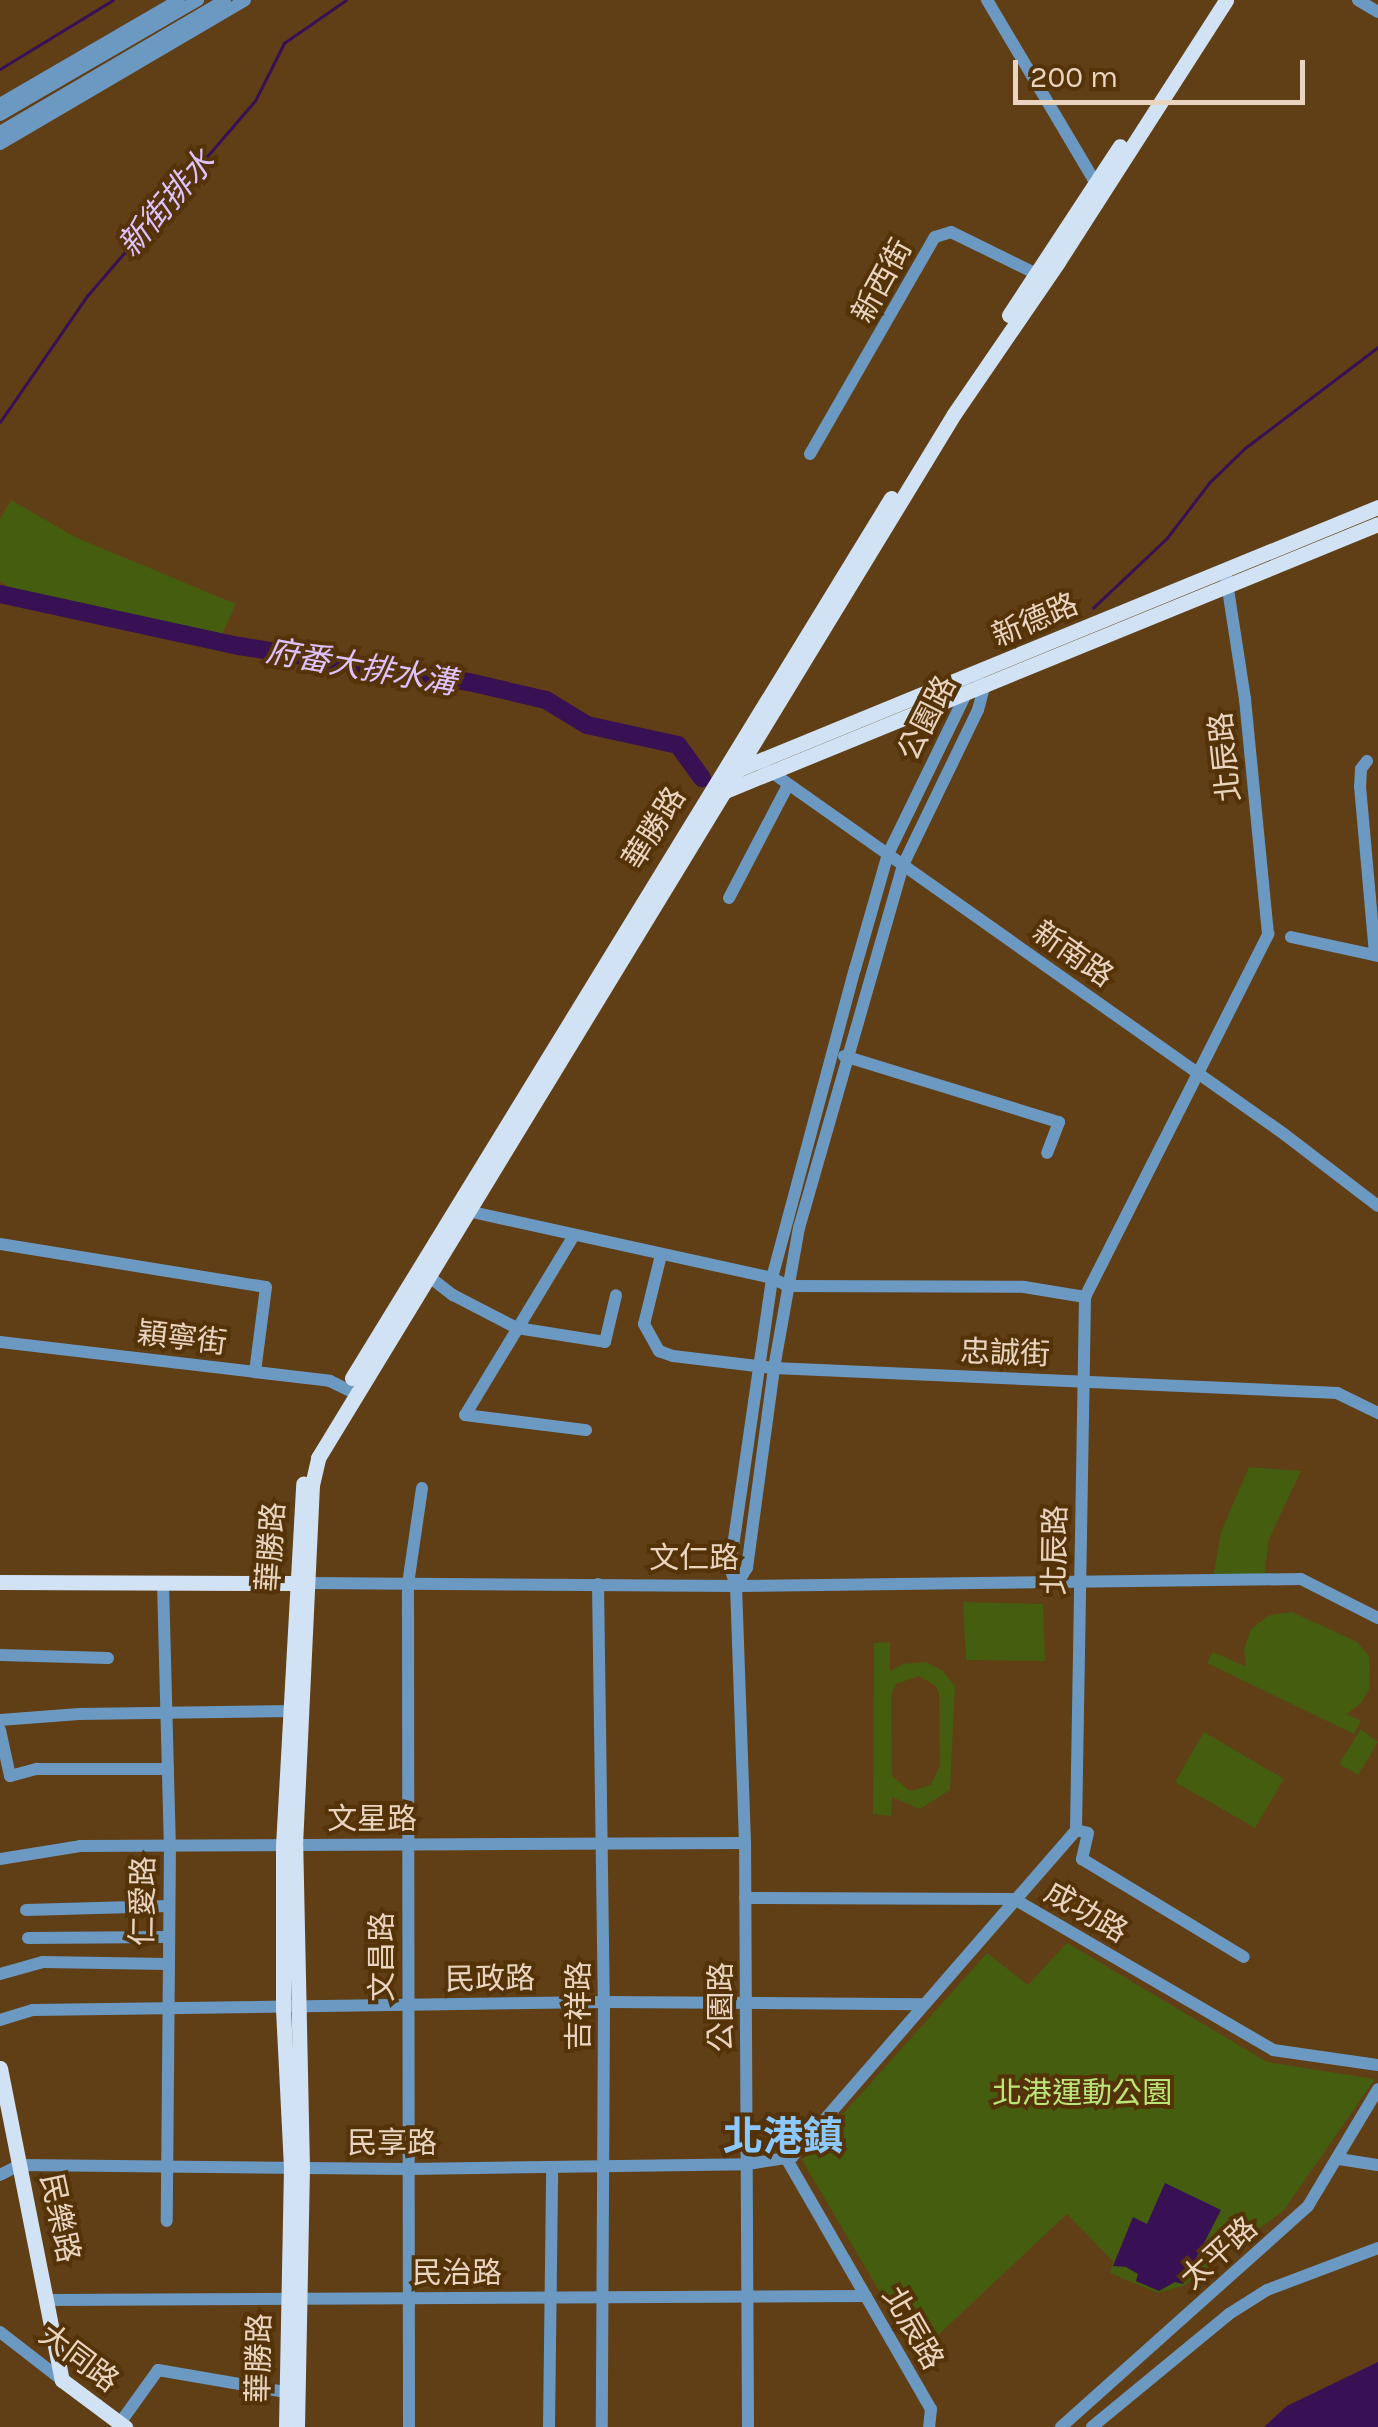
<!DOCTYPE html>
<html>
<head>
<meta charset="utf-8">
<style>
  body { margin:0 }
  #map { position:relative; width:1378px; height:2427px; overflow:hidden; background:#603e16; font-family:Karla,"Noto Sans TC",sans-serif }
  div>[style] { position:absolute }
  .green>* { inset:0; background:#445d0f }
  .water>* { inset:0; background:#381054 }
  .stream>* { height:2.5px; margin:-1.25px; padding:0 1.25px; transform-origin:1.25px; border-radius:1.25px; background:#381054 }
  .river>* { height:18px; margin:-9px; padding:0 9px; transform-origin:9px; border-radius:9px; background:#381054 }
  .minor>* { height:12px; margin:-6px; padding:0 6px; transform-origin:6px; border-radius:6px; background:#6b99c2 }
  .major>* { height:15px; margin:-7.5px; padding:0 7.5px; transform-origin:7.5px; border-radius:7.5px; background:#d0e2f3 }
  span { translate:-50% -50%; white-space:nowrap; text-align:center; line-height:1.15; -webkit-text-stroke:8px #553309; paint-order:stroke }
  .street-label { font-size:30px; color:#e9d4c0 }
  .park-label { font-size:30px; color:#bbe576 }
  .water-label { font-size:32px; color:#dec1fd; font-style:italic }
  .district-label { font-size:40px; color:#8bc8ff; font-weight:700 }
  .scale { position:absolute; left:1013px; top:60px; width:292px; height:45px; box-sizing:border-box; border:5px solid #e9d4c0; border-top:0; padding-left:12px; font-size:30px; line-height:35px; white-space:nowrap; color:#e9d4c0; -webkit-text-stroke:8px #553309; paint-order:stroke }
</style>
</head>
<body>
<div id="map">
  <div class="green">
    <div style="clip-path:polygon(11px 500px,75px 537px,236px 604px,222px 634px,164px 627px,19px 594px,0 581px,0 519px)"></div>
    <div style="clip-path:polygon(1249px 1467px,1301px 1471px,1269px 1539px,1264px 1579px,1213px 1579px,1221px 1532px)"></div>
    <div style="clip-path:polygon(963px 1602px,1043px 1604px,1045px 1661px,966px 1660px)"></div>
    <div style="clip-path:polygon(1292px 1612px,1357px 1642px,1369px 1656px,1370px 1688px,1361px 1703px,1347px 1714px,1361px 1721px,1354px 1734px,1207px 1663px,1213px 1652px,1246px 1667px,1244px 1649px,1251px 1629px,1270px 1615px)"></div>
    <div style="clip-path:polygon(evenodd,890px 1642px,890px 1671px,903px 1664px,926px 1662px,943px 1671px,955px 1686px,950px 1790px,920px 1809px,892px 1797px,891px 1816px,873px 1814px,874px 1643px,890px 1642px,919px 1676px,936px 1686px,939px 1694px,940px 1766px,931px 1785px,910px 1791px,892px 1776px,891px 1696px,896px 1684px,919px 1676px)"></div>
    <div style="clip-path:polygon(1361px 1729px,1378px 1742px,1358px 1775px,1339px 1764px)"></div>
    <div style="clip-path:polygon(1204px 1732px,1284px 1779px,1255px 1828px,1175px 1782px)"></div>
    <div style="clip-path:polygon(1067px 1943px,1267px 2062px,1375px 2079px,1284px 2210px,1185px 2285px,1158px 2293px,1110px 2273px,1113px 2261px,1067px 2214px,917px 2355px,802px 2160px,987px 1953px,1028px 1985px)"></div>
  </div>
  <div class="water">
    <div style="clip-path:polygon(1165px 2183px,1221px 2210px,1183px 2284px,1175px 2282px,1159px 2291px,1136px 2281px,1138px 2274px,1126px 2267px,1113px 2266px,1133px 2217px,1147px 2224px)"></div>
    <div style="clip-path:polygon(1378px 2362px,1378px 2427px,1264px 2427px,1287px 2406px)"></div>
  </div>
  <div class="stream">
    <div style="left:0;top:69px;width:132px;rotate:-31.4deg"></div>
    <div style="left:0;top:422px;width:153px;rotate:-55.4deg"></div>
    <div style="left:87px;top:296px;width:257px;rotate:-49.3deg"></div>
    <div style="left:255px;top:101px;width:65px;rotate:-63.4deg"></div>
    <div style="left:284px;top:43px;width:75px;rotate:-34.7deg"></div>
    <div style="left:1093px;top:608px;width:102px;rotate:-43.4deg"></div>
    <div style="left:1167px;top:538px;width:69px;rotate:-52.6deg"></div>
    <div style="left:1209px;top:483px;width:50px;rotate:-44.2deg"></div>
    <div style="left:1245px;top:448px;width:167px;rotate:-37.2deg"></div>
  </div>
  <div class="river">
    <div style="left:0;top:594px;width:245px;rotate:12.3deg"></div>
    <div style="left:239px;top:646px;width:233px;rotate:8.9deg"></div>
    <div style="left:469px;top:682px;width:79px;rotate:13.2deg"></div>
    <div style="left:546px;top:700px;width:48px;rotate:31.4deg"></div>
    <div style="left:587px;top:725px;width:93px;rotate:12.4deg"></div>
    <div style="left:678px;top:745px;width:41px;rotate:54deg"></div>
  </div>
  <div class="minor">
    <div style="left:987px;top:0;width:217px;rotate:59.3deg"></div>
    <div style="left:1358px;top:0;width:23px;rotate:31deg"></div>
    <div style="left:0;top:104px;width:207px;rotate:-30.2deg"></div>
    <div style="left:0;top:115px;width:229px;rotate:-30.1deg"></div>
    <div style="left:0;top:132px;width:261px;rotate:-30.4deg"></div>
    <div style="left:0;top:144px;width:284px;rotate:-30.4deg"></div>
    <div style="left:810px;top:454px;width:250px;rotate:-60.1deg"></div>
    <div style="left:935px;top:237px;width:17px;rotate:-17deg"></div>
    <div style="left:951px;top:232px;width:100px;rotate:26.1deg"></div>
    <div style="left:750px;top:757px;width:654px;rotate:35.22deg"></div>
    <div style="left:1284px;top:1134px;width:118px;rotate:37.5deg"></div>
    <div style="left:1367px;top:761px;width:10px;rotate:127deg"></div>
    <div style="left:1361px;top:769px;width:17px;rotate:93deg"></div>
    <div style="left:1360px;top:786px;width:170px;rotate:84.9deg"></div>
    <div style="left:729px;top:898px;width:127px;rotate:-62.4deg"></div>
    <div style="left:1291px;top:937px;width:89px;rotate:12.3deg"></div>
    <div style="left:844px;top:1056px;width:225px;rotate:17.1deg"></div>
    <div style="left:1059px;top:1122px;width:33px;rotate:111deg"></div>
    <div style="left:463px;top:1210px;width:316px;rotate:12.4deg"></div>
    <div style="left:772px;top:1278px;width:18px;rotate:27deg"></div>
    <div style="left:788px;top:1286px;width:236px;rotate:0.2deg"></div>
    <div style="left:1024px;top:1287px;width:62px;rotate:9.3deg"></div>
    <div style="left:573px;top:1237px;width:208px;rotate:121.2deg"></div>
    <div style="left:465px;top:1415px;width:122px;rotate:7.1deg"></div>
    <div style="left:0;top:1244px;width:269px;rotate:9.2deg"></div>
    <div style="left:266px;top:1287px;width:86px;rotate:97.4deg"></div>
    <div style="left:661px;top:1255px;width:71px;rotate:103.8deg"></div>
    <div style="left:644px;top:1324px;width:31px;rotate:61deg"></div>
    <div style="left:659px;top:1351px;width:15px;rotate:20deg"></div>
    <div style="left:673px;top:1356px;width:102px;rotate:6.8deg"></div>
    <div style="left:774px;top:1368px;width:564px;rotate:2.54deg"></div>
    <div style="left:1337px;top:1393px;width:46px;rotate:26deg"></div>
    <div style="left:427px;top:1275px;width:33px;rotate:38deg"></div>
    <div style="left:453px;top:1295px;width:72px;rotate:27.3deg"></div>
    <div style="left:517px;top:1328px;width:89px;rotate:9deg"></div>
    <div style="left:605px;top:1342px;width:48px;rotate:-76.8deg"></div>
    <div style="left:0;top:1342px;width:332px;rotate:6.7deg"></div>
    <div style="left:330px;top:1381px;width:28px;rotate:26deg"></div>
    <div style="left:163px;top:1583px;width:261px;rotate:88.5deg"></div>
    <div style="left:170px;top:1844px;width:377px;rotate:90.5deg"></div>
    <div style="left:308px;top:1583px;width:428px;rotate:0.4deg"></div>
    <div style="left:736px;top:1586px;width:565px;rotate:-0.71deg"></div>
    <div style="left:1301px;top:1579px;width:86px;rotate:26.9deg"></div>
    <div style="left:598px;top:1584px;width:418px;rotate:89.2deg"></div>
    <div style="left:604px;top:2002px;width:425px;rotate:90.3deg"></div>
    <div style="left:736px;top:1586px;width:21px;rotate:-59deg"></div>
    <div style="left:747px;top:1568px;width:202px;rotate:-82.3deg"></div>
    <div style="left:774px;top:1368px;width:142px;rotate:-79.9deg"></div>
    <div style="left:799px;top:1228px;width:378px;rotate:-74deg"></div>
    <div style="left:903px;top:865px;width:172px;rotate:-64.2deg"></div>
    <div style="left:978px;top:710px;width:24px;rotate:-75deg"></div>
    <div style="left:984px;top:687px;width:8px;rotate:-130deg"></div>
    <div style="left:0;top:1655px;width:108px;rotate:1.6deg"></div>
    <div style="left:0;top:1720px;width:79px;rotate:-4.3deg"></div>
    <div style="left:79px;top:1714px;width:218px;rotate:-0.8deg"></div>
    <div style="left:0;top:1730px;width:47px;rotate:77.7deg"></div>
    <div style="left:10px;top:1776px;width:28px;rotate:-15deg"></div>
    <div style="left:37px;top:1769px;width:131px"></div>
    <div style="left:1076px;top:1830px;width:12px;rotate:14deg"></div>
    <div style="left:1088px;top:1833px;width:27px;rotate:103deg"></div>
    <div style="left:1082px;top:1859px;width:189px;rotate:31.2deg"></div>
    <div style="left:0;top:1859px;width:81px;rotate:-9.2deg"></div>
    <div style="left:80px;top:1846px;width:665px;rotate:-0.26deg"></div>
    <div style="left:745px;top:1898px;width:269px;rotate:0.2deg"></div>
    <div style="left:1014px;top:1899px;width:300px;rotate:30.2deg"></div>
    <div style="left:1273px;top:2050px;width:106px;rotate:8.1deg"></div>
    <div style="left:26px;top:1910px;width:143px;rotate:-1.6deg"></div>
    <div style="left:28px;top:1938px;width:140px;rotate:-0.4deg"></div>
    <div style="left:0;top:1974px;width:45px;rotate:-15.6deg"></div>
    <div style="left:43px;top:1962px;width:124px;rotate:0.9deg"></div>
    <div style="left:0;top:2020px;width:34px;rotate:-17deg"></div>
    <div style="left:33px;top:2010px;width:571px;rotate:-0.8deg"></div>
    <div style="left:604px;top:2002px;width:319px;rotate:0.4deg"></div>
    <div style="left:786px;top:2158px;width:290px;rotate:60deg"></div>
    <div style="left:931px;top:2409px;width:18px;rotate:96deg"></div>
    <div style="left:1339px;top:2159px;width:39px;rotate:9deg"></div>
    <div style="left:0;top:2175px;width:22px;rotate:-27deg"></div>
    <div style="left:20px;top:2165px;width:388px;rotate:0.6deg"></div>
    <div style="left:408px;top:2169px;width:340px;rotate:-0.8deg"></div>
    <div style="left:748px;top:2164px;width:45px;rotate:-9deg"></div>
    <div style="left:792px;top:2157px;width:433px;rotate:-49deg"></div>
    <div style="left:1076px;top:1830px;width:533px;rotate:-89.03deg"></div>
    <div style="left:1085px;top:1297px;width:407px;rotate:-63.2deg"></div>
    <div style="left:1268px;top:934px;width:236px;rotate:-95.6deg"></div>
    <div style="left:1245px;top:699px;width:124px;rotate:-98.8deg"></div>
    <div style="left:48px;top:2300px;width:818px;rotate:-0.28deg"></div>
    <div style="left:0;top:2332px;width:78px;rotate:37.7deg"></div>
    <div style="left:120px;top:2423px;width:65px;rotate:-54.4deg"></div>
    <div style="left:158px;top:2370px;width:130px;rotate:9.8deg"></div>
    <div style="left:409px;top:2427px;width:843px;rotate:-90.07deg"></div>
    <div style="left:408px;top:1584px;width:97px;rotate:-81.7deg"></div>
    <div style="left:549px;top:2427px;width:260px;rotate:-89.3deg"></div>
    <div style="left:748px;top:2427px;width:584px;rotate:-90.29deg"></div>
    <div style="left:745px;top:1843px;width:257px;rotate:-92deg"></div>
    <div style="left:736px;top:1586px;width:20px;rotate:-108deg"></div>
    <div style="left:730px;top:1567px;width:292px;rotate:-81.7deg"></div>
    <div style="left:772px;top:1278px;width:320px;rotate:-75deg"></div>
    <div style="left:855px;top:969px;width:120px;rotate:-74deg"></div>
    <div style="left:888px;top:854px;width:185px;rotate:-64deg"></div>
    <div style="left:1061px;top:2427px;width:331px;rotate:-41.8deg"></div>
    <div style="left:1308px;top:2206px;width:136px;rotate:-59.1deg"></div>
    <div style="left:1092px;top:2427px;width:178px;rotate:-39.5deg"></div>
    <div style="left:1229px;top:2314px;width:45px;rotate:-32.3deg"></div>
    <div style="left:1267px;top:2290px;width:119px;rotate:-20.7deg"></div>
  </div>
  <div class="major">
    <div style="left:1009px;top:315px;width:202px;rotate:-56.7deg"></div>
    <div style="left:739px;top:769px;width:691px;rotate:-22.29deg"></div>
    <div style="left:725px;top:791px;width:705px;rotate:-22.24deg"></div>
    <div style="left:352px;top:1378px;width:1032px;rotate:-58.51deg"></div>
    <div style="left:0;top:1582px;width:304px;rotate:0.2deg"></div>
    <div style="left:0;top:2068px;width:318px;rotate:78.8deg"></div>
    <div style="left:62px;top:2380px;width:79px;rotate:36.7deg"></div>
    <div style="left:286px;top:2427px;width:260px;rotate:-88.9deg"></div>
    <div style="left:291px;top:2167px;width:159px;rotate:-92.9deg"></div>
    <div style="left:283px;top:2008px;width:162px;rotate:-90deg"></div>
    <div style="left:283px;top:1846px;width:363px;rotate:-86.8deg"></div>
    <div style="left:297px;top:2427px;width:259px;rotate:-88.9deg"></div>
    <div style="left:302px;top:2168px;width:323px;rotate:-91.2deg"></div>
    <div style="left:295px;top:1845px;width:360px;rotate:-87.3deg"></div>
    <div style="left:312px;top:1485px;width:28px;rotate:-77deg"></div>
    <div style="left:318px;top:1458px;width:1222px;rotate:-58.65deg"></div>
    <div style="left:954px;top:414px;width:184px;rotate:-55.6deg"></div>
    <div style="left:1058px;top:262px;width:311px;rotate:-57.3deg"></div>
  </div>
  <div class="street-label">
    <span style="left:882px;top:281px;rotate:-61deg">新西街</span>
    <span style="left:1035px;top:620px;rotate:-23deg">新德路</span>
    <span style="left:927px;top:718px;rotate:-63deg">公園路</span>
    <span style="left:1225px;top:757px;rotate:-96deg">北辰路</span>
    <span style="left:654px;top:828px;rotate:-58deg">華勝路</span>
    <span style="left:1073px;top:954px;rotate:35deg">新南路</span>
    <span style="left:182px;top:1338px;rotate:7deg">穎寧街</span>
    <span style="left:1005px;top:1353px;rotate:2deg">忠誠街</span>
    <span style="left:271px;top:1547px;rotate:-86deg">華勝路</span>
    <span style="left:1055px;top:1550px;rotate:-89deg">北辰路</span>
    <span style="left:694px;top:1558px">文仁路</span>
    <span style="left:372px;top:1819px">文星路</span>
    <span style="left:143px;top:1901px;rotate:-89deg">仁愛路</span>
    <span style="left:1086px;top:1912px;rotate:30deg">成功路</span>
    <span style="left:382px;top:1957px;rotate:-90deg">文昌路</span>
    <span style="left:490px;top:1979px;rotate:-1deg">民政路</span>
    <span style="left:579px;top:2006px;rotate:-90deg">吉祥路</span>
    <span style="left:721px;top:2007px;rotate:-90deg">公園路</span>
    <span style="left:392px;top:2143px">民享路</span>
    <span style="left:60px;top:2218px;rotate:78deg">民樂路</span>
    <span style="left:1219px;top:2253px;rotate:-42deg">太平路</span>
    <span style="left:457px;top:2273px">民治路</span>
    <span style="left:913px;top:2328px;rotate:60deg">北辰路</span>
    <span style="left:79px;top:2358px;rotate:37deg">大同路</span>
    <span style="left:259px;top:2358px;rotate:-89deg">華勝路</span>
  </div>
  <div class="park-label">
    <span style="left:1082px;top:2093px">北港運動公園</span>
  </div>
  <div class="water-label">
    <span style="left:167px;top:204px;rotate:-49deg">新街排水</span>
    <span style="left:361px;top:668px;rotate:10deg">府番大排水溝</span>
  </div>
  <div class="district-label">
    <span style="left:783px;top:2137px">北港鎮</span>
  </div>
  <div class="scale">200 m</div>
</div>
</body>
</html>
